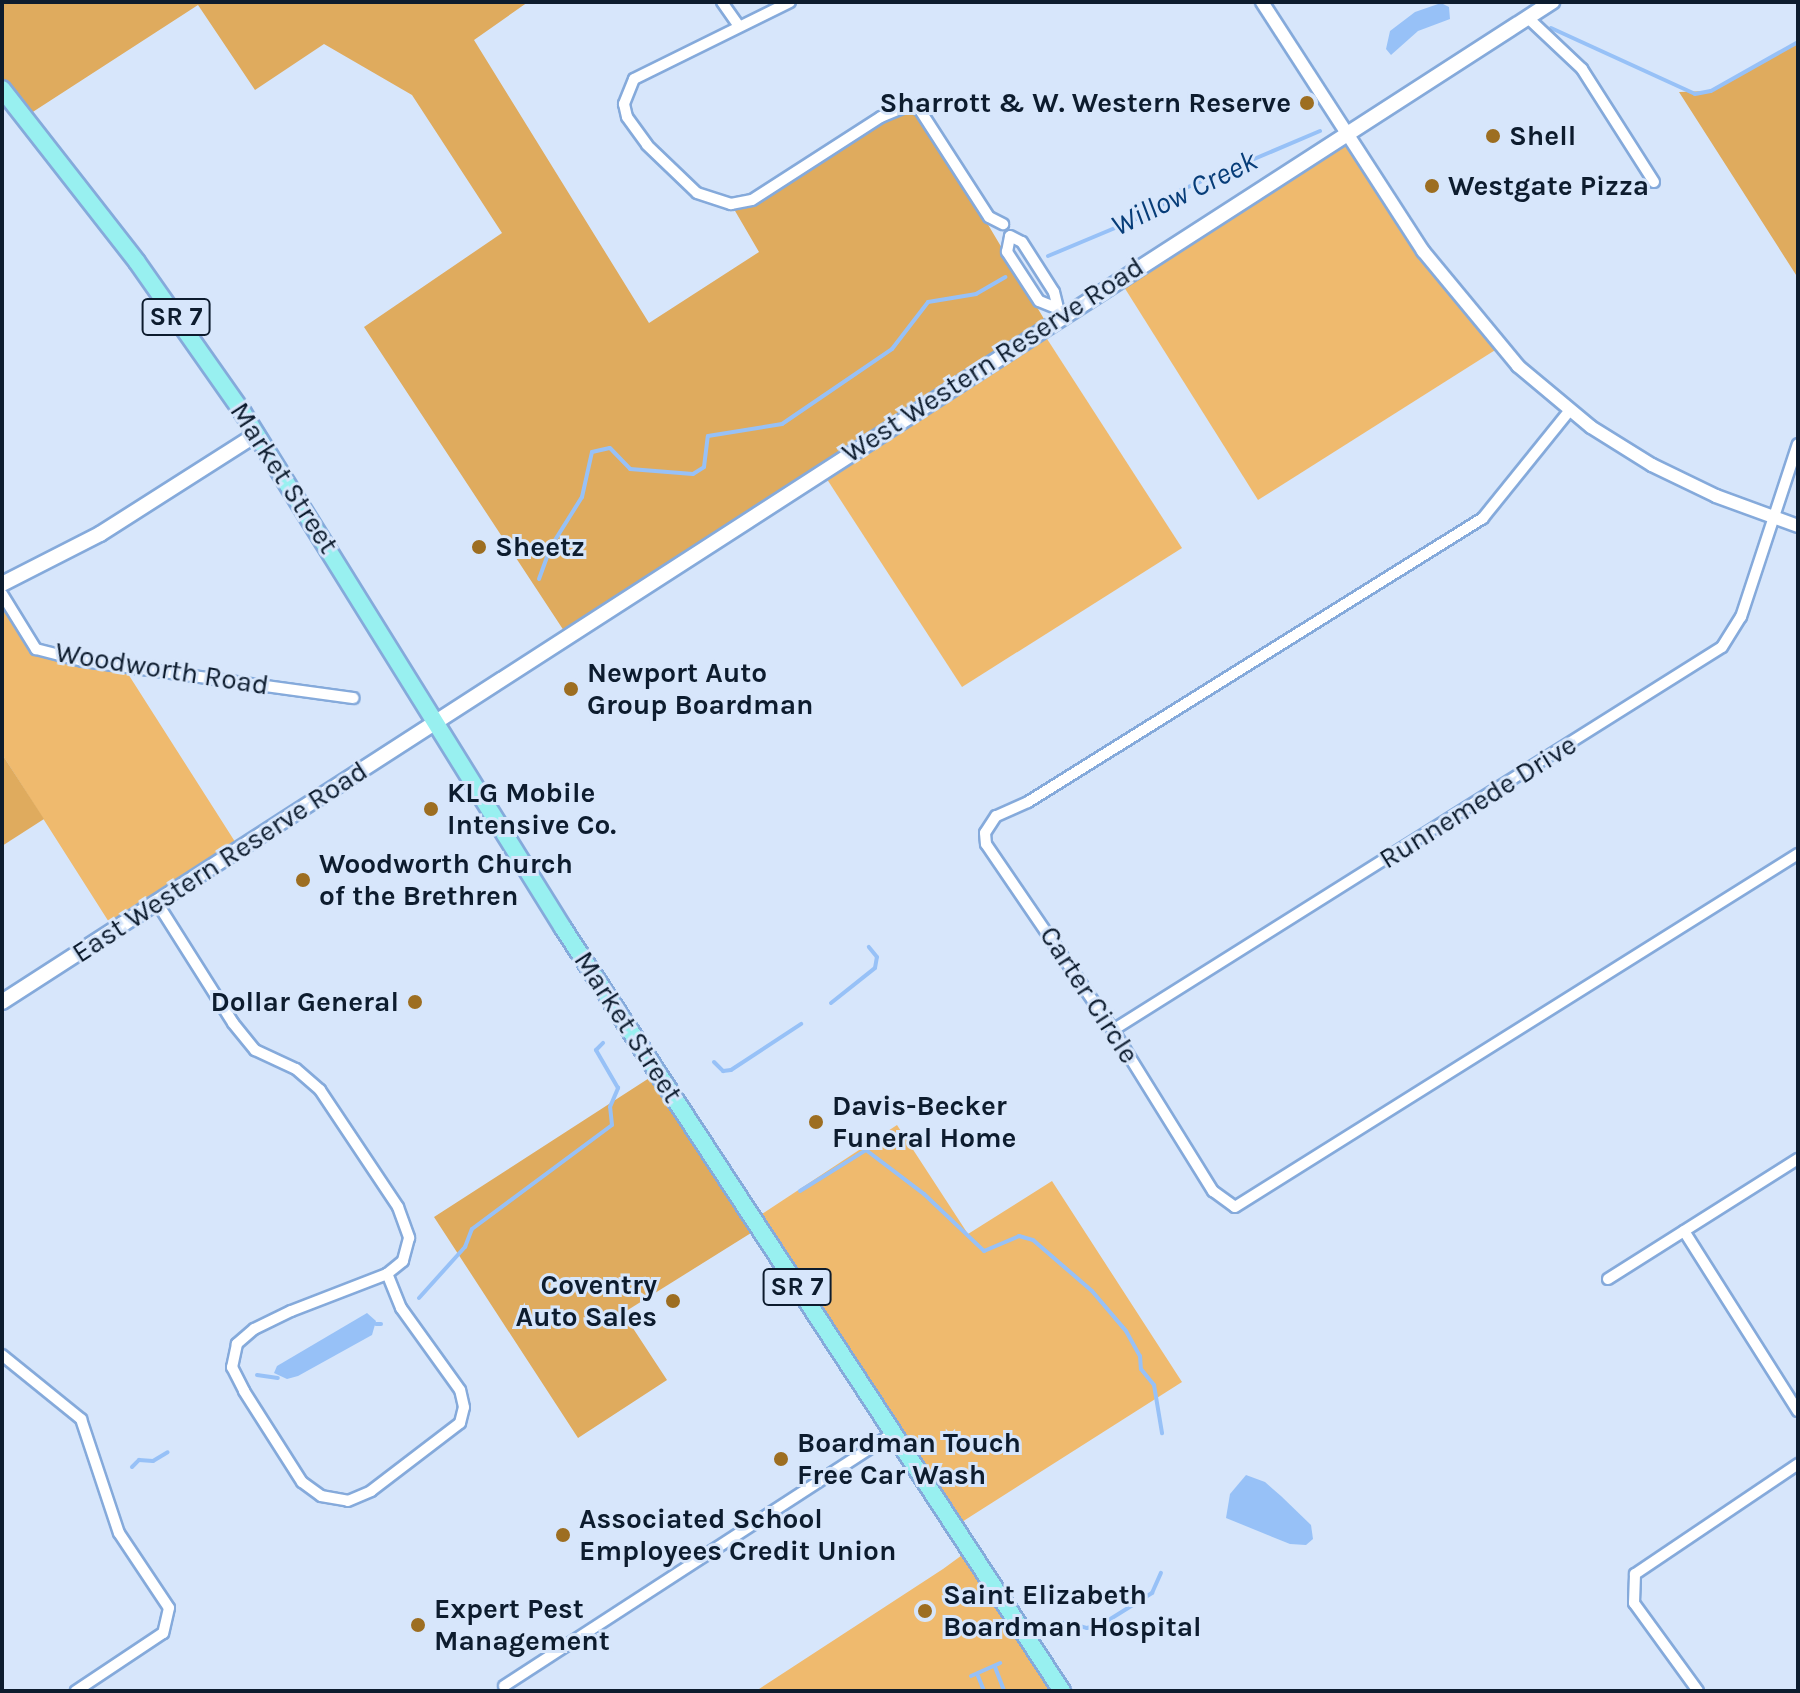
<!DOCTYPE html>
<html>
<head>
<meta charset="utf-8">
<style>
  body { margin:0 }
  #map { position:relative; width:1800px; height:1693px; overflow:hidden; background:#d7e6fb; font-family:Karla,sans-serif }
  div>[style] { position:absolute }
  .green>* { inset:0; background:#efba6e }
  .forest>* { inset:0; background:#dfab5e }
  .water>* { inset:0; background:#97c1f7 }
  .stream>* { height:4px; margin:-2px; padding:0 2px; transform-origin:2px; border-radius:2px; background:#97c1f7 }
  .roads { filter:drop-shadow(2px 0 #85aadb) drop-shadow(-2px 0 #85aadb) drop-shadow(0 2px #85aadb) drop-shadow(0 -2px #85aadb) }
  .minor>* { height:10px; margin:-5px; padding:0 5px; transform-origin:5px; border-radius:5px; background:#fff }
  .tertiary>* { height:12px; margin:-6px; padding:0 6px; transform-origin:6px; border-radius:6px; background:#fff }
  .secondary>* { height:14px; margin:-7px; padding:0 7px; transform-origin:7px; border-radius:7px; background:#fff }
  .primary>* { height:16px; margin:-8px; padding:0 8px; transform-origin:8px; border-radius:8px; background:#98f0f0 }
  .dots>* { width:22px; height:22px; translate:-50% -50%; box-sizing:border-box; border:4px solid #d7e6fb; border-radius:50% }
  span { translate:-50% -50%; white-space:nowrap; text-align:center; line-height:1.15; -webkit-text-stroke:6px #d7e6fb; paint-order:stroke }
  .shield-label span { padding:2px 6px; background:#d7e6fb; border:2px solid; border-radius:6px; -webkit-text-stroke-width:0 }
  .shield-label { font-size:26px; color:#0d1c2e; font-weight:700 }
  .poi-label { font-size:28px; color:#0d1c2e; font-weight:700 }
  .right { translate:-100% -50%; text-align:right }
  .left { translate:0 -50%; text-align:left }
  .street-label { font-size:28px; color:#0d1c2e }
  .water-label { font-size:30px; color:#073d78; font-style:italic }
  .frame { position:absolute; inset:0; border:4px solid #0d1c2e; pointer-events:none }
</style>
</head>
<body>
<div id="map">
  <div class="green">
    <div style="clip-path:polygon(1346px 134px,1500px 347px,1258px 500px,1119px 279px)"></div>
    <div style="clip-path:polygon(1040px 328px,1182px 548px,962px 687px,821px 470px)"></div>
    <div style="clip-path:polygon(2px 594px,36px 649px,123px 666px,239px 848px,114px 930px,2px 754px)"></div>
    <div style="clip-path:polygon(897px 1125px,968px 1234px,1052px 1181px,1182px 1382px,954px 1527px,753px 1220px)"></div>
    <div style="clip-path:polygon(969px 1550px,1062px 1691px,756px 1691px,943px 1569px)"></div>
  </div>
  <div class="forest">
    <div style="clip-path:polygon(2px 2px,528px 2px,474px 40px,649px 323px,759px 252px,731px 204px,752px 200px,897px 108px,920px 110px,1047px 324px,568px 637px,364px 327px,502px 233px,412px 95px,324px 44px,255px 90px,198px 5px,25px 117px,2px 89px)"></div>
    <div style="clip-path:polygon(1798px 42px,1798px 278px,1679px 92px,1711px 91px)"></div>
    <div style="clip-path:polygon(2px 754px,44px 819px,2px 846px)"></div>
    <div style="clip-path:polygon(657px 1073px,759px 1228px,623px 1313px,667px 1380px,578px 1438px,434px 1217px)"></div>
  </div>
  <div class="water">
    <div style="clip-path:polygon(1441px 3px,1449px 7px,1450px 19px,1418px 31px,1391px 55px,1386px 49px,1390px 31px,1415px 12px)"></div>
    <div style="clip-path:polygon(367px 1313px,376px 1321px,372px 1335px,298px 1376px,287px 1379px,274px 1373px,277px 1366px)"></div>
    <div style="clip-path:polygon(1246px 1475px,1265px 1482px,1281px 1496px,1311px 1525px,1313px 1539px,1306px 1545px,1290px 1544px,1226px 1518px,1230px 1494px)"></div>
  </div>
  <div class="stream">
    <div style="left:1551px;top:28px;width:158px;rotate:24.6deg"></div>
    <div style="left:1695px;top:94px;width:16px;rotate:-11deg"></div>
    <div style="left:1711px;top:91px;width:100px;rotate:-29.4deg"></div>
    <div style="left:1048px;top:256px;width:114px;rotate:-22.7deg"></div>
    <div style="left:1153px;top:212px;width:36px;rotate:-38deg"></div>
    <div style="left:1181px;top:190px;width:151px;rotate:-23deg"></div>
    <div style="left:539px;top:579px;width:33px;rotate:-70deg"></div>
    <div style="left:550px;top:548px;width:60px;rotate:-57.9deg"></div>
    <div style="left:582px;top:497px;width:46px;rotate:-77.5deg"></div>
    <div style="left:592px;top:452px;width:18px;rotate:-13deg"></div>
    <div style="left:610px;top:448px;width:29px;rotate:46deg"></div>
    <div style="left:630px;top:469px;width:63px;rotate:4.5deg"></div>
    <div style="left:693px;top:474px;width:13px;rotate:-32deg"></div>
    <div style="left:704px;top:467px;width:31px;rotate:-83deg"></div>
    <div style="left:708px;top:436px;width:75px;rotate:-9.2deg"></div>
    <div style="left:782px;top:424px;width:133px;rotate:-34.3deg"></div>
    <div style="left:892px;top:349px;width:59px;rotate:-52.5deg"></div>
    <div style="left:928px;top:302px;width:49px;rotate:-9.5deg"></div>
    <div style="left:976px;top:294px;width:34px;rotate:-30deg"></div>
    <div style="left:831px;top:1003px;width:56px;rotate:-38.5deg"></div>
    <div style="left:875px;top:968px;width:11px;rotate:-80deg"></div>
    <div style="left:877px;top:957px;width:13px;rotate:-129deg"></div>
    <div style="left:714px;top:1062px;width:13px;rotate:45deg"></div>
    <div style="left:723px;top:1071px;width:8px;rotate:-7deg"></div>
    <div style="left:731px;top:1070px;width:84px;rotate:-33.3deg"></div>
    <div style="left:800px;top:1191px;width:78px;rotate:-31.8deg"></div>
    <div style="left:866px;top:1150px;width:73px;rotate:37.2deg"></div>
    <div style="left:924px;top:1194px;width:83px;rotate:43.5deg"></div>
    <div style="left:984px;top:1251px;width:38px;rotate:-23deg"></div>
    <div style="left:1019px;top:1236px;width:15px;rotate:16deg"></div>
    <div style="left:1033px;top:1240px;width:78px;rotate:40.8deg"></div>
    <div style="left:1092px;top:1291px;width:52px;rotate:49.6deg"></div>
    <div style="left:1126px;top:1331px;width:29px;rotate:61deg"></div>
    <div style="left:1140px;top:1356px;width:13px;rotate:86deg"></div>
    <div style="left:1141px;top:1369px;width:21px;rotate:51deg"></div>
    <div style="left:1154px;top:1385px;width:49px;rotate:80.5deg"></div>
    <div style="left:419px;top:1298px;width:69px;rotate:-48deg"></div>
    <div style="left:465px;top:1247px;width:19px;rotate:-69deg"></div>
    <div style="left:472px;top:1229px;width:174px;rotate:-36.6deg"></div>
    <div style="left:612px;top:1125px;width:18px;rotate:-96deg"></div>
    <div style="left:610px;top:1107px;width:21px;rotate:-67deg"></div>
    <div style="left:618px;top:1088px;width:44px;rotate:-120.1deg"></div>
    <div style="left:596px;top:1050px;width:10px;rotate:-45deg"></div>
    <div style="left:376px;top:1324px;width:5px"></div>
    <div style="left:257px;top:1375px;width:21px;rotate:8deg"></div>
    <div style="left:132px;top:1467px;width:10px;rotate:-45deg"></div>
    <div style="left:139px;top:1460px;width:14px;rotate:4deg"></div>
    <div style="left:153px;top:1461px;width:17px;rotate:-31deg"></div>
    <div style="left:1049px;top:1631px;width:19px;rotate:-28deg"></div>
    <div style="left:1066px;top:1622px;width:22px;rotate:16deg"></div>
    <div style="left:1087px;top:1628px;width:18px;rotate:-16deg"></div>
    <div style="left:1104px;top:1623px;width:57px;rotate:-32deg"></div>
    <div style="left:1152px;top:1593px;width:22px;rotate:-66deg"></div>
    <div style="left:995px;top:1667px;width:26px;rotate:69deg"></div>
    <div style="left:971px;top:1676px;width:32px;rotate:-24deg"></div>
    <div style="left:978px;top:1676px;width:16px;rotate:68deg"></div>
  </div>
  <div class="roads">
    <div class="minor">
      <div style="left:722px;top:2px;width:28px;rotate:55deg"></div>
      <div style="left:790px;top:2px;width:174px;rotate:153.7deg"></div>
      <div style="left:634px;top:79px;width:27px;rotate:112deg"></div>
      <div style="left:624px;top:104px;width:13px;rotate:77deg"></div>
      <div style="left:627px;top:117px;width:34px;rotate:54deg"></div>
      <div style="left:647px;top:145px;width:69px;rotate:43.8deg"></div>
      <div style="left:697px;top:193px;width:36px;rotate:18deg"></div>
      <div style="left:731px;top:204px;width:21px;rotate:-11deg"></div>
      <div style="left:752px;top:200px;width:153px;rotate:-32.8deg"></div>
      <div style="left:881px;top:117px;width:30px;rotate:-23deg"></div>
      <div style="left:909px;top:105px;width:12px;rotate:24deg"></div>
      <div style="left:920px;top:110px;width:127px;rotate:57.2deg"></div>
      <div style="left:989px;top:217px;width:16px;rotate:27deg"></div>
      <div style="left:1527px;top:17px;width:76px;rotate:43.4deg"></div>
      <div style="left:1582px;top:69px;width:134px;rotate:57.5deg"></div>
      <div style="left:1054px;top:307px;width:16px;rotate:-158deg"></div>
      <div style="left:1039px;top:301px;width:59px;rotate:-123.1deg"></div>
      <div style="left:1007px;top:252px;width:16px;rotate:-79deg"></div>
      <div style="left:1010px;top:236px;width:13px;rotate:27deg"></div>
      <div style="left:1022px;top:242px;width:59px;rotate:57.4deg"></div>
      <div style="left:1054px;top:292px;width:25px;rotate:76deg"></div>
      <div style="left:1570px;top:410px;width:139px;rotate:128.9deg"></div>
      <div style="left:1483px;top:518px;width:536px;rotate:148.03deg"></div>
      <div style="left:1028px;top:802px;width:35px;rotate:156deg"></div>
      <div style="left:996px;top:816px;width:20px;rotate:123deg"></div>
      <div style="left:985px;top:833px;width:11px;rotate:85deg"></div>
      <div style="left:986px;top:844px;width:225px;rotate:55.7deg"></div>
      <div style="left:1113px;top:1030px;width:190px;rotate:58.2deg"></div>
      <div style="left:1213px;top:1191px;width:27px;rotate:36deg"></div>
      <div style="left:1235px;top:1207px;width:665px;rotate:-32.09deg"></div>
      <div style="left:2px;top:594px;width:65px;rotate:58.3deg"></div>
      <div style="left:36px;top:649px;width:49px;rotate:14.3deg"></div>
      <div style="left:83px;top:661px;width:273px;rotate:7.8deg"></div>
      <div style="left:156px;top:901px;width:144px;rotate:57.7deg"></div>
      <div style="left:233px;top:1023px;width:35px;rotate:51deg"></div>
      <div style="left:255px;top:1050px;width:45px;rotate:24.9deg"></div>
      <div style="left:296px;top:1069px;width:32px;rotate:41deg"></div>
      <div style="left:320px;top:1090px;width:141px;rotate:56.3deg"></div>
      <div style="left:398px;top:1207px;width:33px;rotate:70deg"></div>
      <div style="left:409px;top:1238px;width:24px;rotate:105deg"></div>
      <div style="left:403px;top:1261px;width:21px;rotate:141deg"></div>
      <div style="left:387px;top:1274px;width:103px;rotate:158.9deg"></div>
      <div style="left:291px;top:1311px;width:41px;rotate:154.1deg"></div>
      <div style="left:254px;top:1329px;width:23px;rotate:139deg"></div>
      <div style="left:237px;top:1344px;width:24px;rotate:102deg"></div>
      <div style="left:232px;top:1367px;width:27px;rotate:63deg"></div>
      <div style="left:244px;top:1391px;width:108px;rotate:57.5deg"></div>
      <div style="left:302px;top:1482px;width:24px;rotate:36deg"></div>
      <div style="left:321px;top:1496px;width:27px;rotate:10deg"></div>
      <div style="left:348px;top:1501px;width:25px;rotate:-23deg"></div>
      <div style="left:371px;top:1491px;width:112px;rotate:-37.4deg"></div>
      <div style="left:460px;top:1423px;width:16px;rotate:-76deg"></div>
      <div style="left:464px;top:1407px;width:17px;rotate:-103deg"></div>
      <div style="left:460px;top:1390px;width:101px;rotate:-125.7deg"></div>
      <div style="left:401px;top:1308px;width:37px;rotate:-112deg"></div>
      <div style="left:1113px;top:1030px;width:719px;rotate:-32.17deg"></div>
      <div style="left:1722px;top:647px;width:36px;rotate:-58deg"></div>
      <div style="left:1741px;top:617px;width:182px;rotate:-71.8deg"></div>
      <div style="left:1684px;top:1231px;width:213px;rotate:57.7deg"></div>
      <div style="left:1608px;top:1279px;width:225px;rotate:-32.3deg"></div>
      <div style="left:2px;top:1355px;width:102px;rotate:39deg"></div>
      <div style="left:81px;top:1419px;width:120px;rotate:71.6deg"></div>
      <div style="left:119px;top:1533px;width:90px;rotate:56.3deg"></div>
      <div style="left:169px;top:1608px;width:26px;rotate:103deg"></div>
      <div style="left:163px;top:1633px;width:105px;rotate:146.3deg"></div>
      <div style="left:504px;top:1686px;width:464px;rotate:-33deg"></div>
      <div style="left:1698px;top:1691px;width:109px;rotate:-126deg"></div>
      <div style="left:1634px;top:1603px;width:29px;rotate:-88deg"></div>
      <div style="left:1635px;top:1574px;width:197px;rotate:-34deg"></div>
    </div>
    <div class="tertiary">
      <div style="left:1262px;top:2px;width:297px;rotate:57.1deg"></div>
      <div style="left:1423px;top:251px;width:149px;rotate:50.4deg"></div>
      <div style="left:1518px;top:366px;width:95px;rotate:39.9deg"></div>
      <div style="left:1591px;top:427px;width:72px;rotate:31.9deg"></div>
      <div style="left:1652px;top:465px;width:71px;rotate:25.8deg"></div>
      <div style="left:1716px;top:496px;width:87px;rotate:20.1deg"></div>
    </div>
    <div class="secondary">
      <div style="left:2px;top:584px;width:110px;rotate:-27deg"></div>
      <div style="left:100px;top:534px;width:186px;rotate:-32.5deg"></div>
      <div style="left:2px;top:1002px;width:1845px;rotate:-32.83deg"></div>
    </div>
    <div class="primary">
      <div style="left:2px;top:89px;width:219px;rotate:52deg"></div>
      <div style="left:137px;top:262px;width:184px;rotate:54.9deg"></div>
      <div style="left:243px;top:413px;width:606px;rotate:58.14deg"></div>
      <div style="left:563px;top:928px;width:912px;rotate:56.82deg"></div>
    </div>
  </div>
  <div class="dots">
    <div style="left:1307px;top:103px;background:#9d6e21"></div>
    <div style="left:1493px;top:136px;background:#9d6e21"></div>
    <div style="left:1432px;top:186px;background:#9d6e21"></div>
    <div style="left:479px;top:547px;background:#9d6e21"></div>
    <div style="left:571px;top:689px;background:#9d6e21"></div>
    <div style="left:431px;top:809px;background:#9d6e21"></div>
    <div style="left:303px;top:880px;background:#9d6e21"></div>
    <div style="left:415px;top:1002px;background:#9d6e21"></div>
    <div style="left:816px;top:1122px;background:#9d6e21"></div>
    <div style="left:673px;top:1301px;background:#9d6e21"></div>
    <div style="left:781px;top:1459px;background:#9d6e21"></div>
    <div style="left:563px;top:1535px;background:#9d6e21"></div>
    <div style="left:925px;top:1611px;background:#9d6e21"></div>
    <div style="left:418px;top:1625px;background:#9d6e21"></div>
  </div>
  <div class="shield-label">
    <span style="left:176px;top:317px">SR 7</span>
    <span style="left:797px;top:1287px">SR 7</span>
  </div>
  <div class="poi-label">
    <span class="right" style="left:1291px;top:103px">Sharrott &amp; W. Western Reserve</span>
    <span class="left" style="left:1509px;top:136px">Shell</span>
    <span class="left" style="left:1448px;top:186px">Westgate Pizza</span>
    <span class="left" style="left:495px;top:547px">Sheetz</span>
    <span class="left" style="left:587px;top:689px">Newport Auto<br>Group Boardman</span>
    <span class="left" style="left:447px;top:809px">KLG Mobile<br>Intensive Co.</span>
    <span class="left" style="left:319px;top:880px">Woodworth Church<br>of the Brethren</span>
    <span class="right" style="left:399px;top:1002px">Dollar General</span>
    <span class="left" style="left:832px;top:1122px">Davis-Becker<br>Funeral Home</span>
    <span class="right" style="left:657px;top:1301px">Coventry<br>Auto Sales</span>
    <span class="left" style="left:797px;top:1459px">Boardman Touch<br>Free Car Wash</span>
    <span class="left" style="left:579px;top:1535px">Associated School<br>Employees Credit Union</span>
    <span class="left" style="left:943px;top:1611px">Saint Elizabeth<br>Boardman Hospital</span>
    <span class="left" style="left:434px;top:1625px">Expert Pest<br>Management</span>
  </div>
  <div class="street-label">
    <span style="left:993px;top:360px;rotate:-33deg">West Western Reserve Road</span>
    <span style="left:284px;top:478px;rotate:57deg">Market Street</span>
    <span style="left:162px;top:669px;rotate:9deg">Woodworth Road</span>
    <span style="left:1478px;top:802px;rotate:-32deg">Runnemede Drive</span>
    <span style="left:220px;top:862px;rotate:-33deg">East Western Reserve Road</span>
    <span style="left:1089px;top:995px;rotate:57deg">Carter Circle</span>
    <span style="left:628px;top:1027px;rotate:57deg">Market Street</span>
  </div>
  <div class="water-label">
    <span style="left:1184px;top:193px;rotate:-26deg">Willow Creek</span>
  </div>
  <div class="frame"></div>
</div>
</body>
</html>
